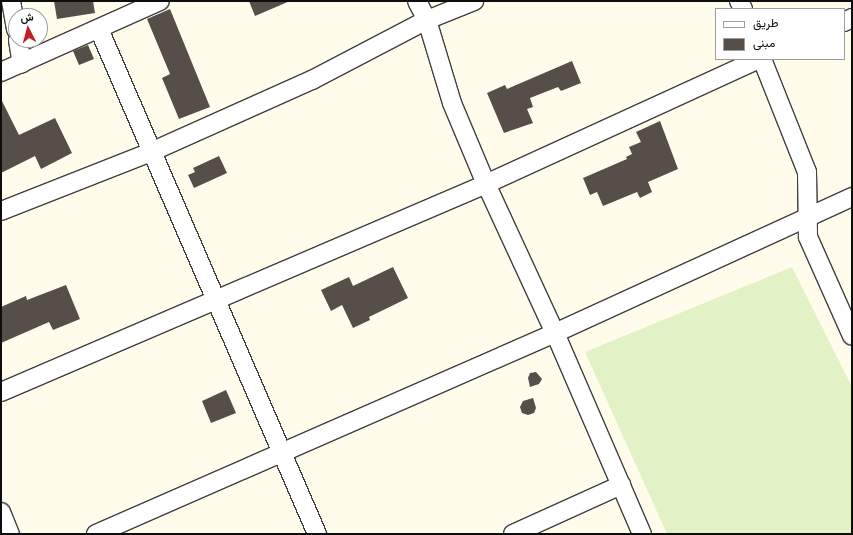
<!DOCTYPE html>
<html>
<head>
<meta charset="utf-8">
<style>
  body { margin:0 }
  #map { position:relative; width:853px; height:535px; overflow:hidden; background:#fffcec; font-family:"Crimson Pro",Vazirmatn,serif }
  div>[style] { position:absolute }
  .pitch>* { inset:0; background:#e2f2c6 }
  .building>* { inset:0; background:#564e48 }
  .roads { filter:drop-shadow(1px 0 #404040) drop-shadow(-1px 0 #404040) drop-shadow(0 1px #404040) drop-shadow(0 -1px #404040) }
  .minor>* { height:18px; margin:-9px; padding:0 9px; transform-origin:9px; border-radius:9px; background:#fff }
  span { translate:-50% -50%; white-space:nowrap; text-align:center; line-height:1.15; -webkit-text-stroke:4px #fff; paint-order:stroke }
  .frame { position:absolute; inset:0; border:2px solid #0d0d0d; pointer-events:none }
  .legend { position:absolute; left:715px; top:8px; width:130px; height:52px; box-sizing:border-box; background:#fff; border:1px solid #9e9e9e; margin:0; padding:5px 7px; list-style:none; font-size:12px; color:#0d0d0d }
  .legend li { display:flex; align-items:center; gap:8px; height:20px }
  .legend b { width:20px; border:1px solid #9e9e9e }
  .north { position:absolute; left:8px; top:8px; width:40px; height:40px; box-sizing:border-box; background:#fff; border:1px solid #9e9e9e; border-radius:50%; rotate:354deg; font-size:11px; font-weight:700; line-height:16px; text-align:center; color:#0d0d0d }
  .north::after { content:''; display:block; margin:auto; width:14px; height:18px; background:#c31e23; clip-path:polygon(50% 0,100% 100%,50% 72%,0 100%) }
</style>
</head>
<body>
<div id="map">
  <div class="pitch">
    <div style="clip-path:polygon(792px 267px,852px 387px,852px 534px,667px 534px,585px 352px)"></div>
  </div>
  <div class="building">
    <div style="clip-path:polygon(54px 1px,93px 1px,95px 13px,57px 19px)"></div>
    <div style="clip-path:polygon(249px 1px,290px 1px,255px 16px)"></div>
    <div style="clip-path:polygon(170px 9px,210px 107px,179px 119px,162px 78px,170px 74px,147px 19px)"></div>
    <div style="clip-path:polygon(88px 45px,94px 59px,79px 65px,73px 51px)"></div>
    <div style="clip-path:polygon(572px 61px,581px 83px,561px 91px,558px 87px,530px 98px,533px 107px,527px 109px,533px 123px,504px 133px,487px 93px,505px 85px,507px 89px)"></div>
    <div style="clip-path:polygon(1px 99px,19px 135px,55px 118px,72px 153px,41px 169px,35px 156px,1px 173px)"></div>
    <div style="clip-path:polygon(660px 121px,678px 169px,648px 182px,652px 192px,640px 198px,637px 192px,603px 206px,597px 192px,590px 195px,583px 178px,627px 159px,626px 157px,632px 154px,629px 147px,641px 142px,636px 132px)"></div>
    <div style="clip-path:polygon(219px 156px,227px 173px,194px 188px,188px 175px,195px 172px,193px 168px)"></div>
    <div style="clip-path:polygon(393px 267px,408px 298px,369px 317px,370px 320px,353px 328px,342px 305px,331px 311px,321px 290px,349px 277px,353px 286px)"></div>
    <div style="clip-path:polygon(66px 285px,80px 319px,53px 330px,49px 322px,1px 343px,1px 307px,26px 296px,27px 300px)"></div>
    <div style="clip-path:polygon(536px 372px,542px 379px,539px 384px,530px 387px,528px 378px,530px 373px)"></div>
    <div style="clip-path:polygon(226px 390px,236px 413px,211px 423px,202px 401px)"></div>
    <div style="clip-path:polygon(533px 398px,536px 408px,534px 413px,528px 415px,522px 413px,520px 407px,523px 401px)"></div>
  </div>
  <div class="roads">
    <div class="minor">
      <div style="left:11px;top:1px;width:29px;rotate:80deg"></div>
      <div style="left:739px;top:1px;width:9px;rotate:63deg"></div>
      <div style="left:844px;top:22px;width:9px;rotate:-27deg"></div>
      <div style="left:99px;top:29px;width:550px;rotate:66.65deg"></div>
      <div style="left:18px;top:40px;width:24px;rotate:81deg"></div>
      <div style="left:762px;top:59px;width:122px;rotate:68.3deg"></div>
      <div style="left:807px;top:172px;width:65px;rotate:89.1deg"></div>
      <div style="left:808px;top:237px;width:108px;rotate:66deg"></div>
      <div style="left:1px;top:72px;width:174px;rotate:-24.1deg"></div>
      <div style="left:1px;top:211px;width:163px;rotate:-21.5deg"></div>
      <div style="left:153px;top:151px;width:174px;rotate:-24.1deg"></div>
      <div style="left:312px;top:80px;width:130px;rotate:-27.6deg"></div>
      <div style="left:427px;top:20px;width:51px;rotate:-22deg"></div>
      <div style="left:1px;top:392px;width:528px;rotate:-23.21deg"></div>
      <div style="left:486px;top:184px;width:88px;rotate:-112.8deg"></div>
      <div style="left:452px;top:103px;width:87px;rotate:-106.8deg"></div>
      <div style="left:427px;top:20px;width:21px;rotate:-118deg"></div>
      <div style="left:1px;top:512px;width:24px;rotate:68deg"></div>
      <div style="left:96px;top:534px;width:501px;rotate:-23.65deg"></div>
      <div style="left:555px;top:333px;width:327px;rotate:-24.6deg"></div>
      <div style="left:513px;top:534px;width:119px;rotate:-24.4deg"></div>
      <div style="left:642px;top:534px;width:219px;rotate:-113.4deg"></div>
      <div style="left:555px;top:333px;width:164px;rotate:-114.8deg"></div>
      <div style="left:486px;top:184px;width:300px;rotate:-24.6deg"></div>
    </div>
  </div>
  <div class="frame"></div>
  <ul class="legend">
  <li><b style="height:5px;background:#fff"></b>طريق</li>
  <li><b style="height:11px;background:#564e48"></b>مبنى</li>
  </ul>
  <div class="north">ش</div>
</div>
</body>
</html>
